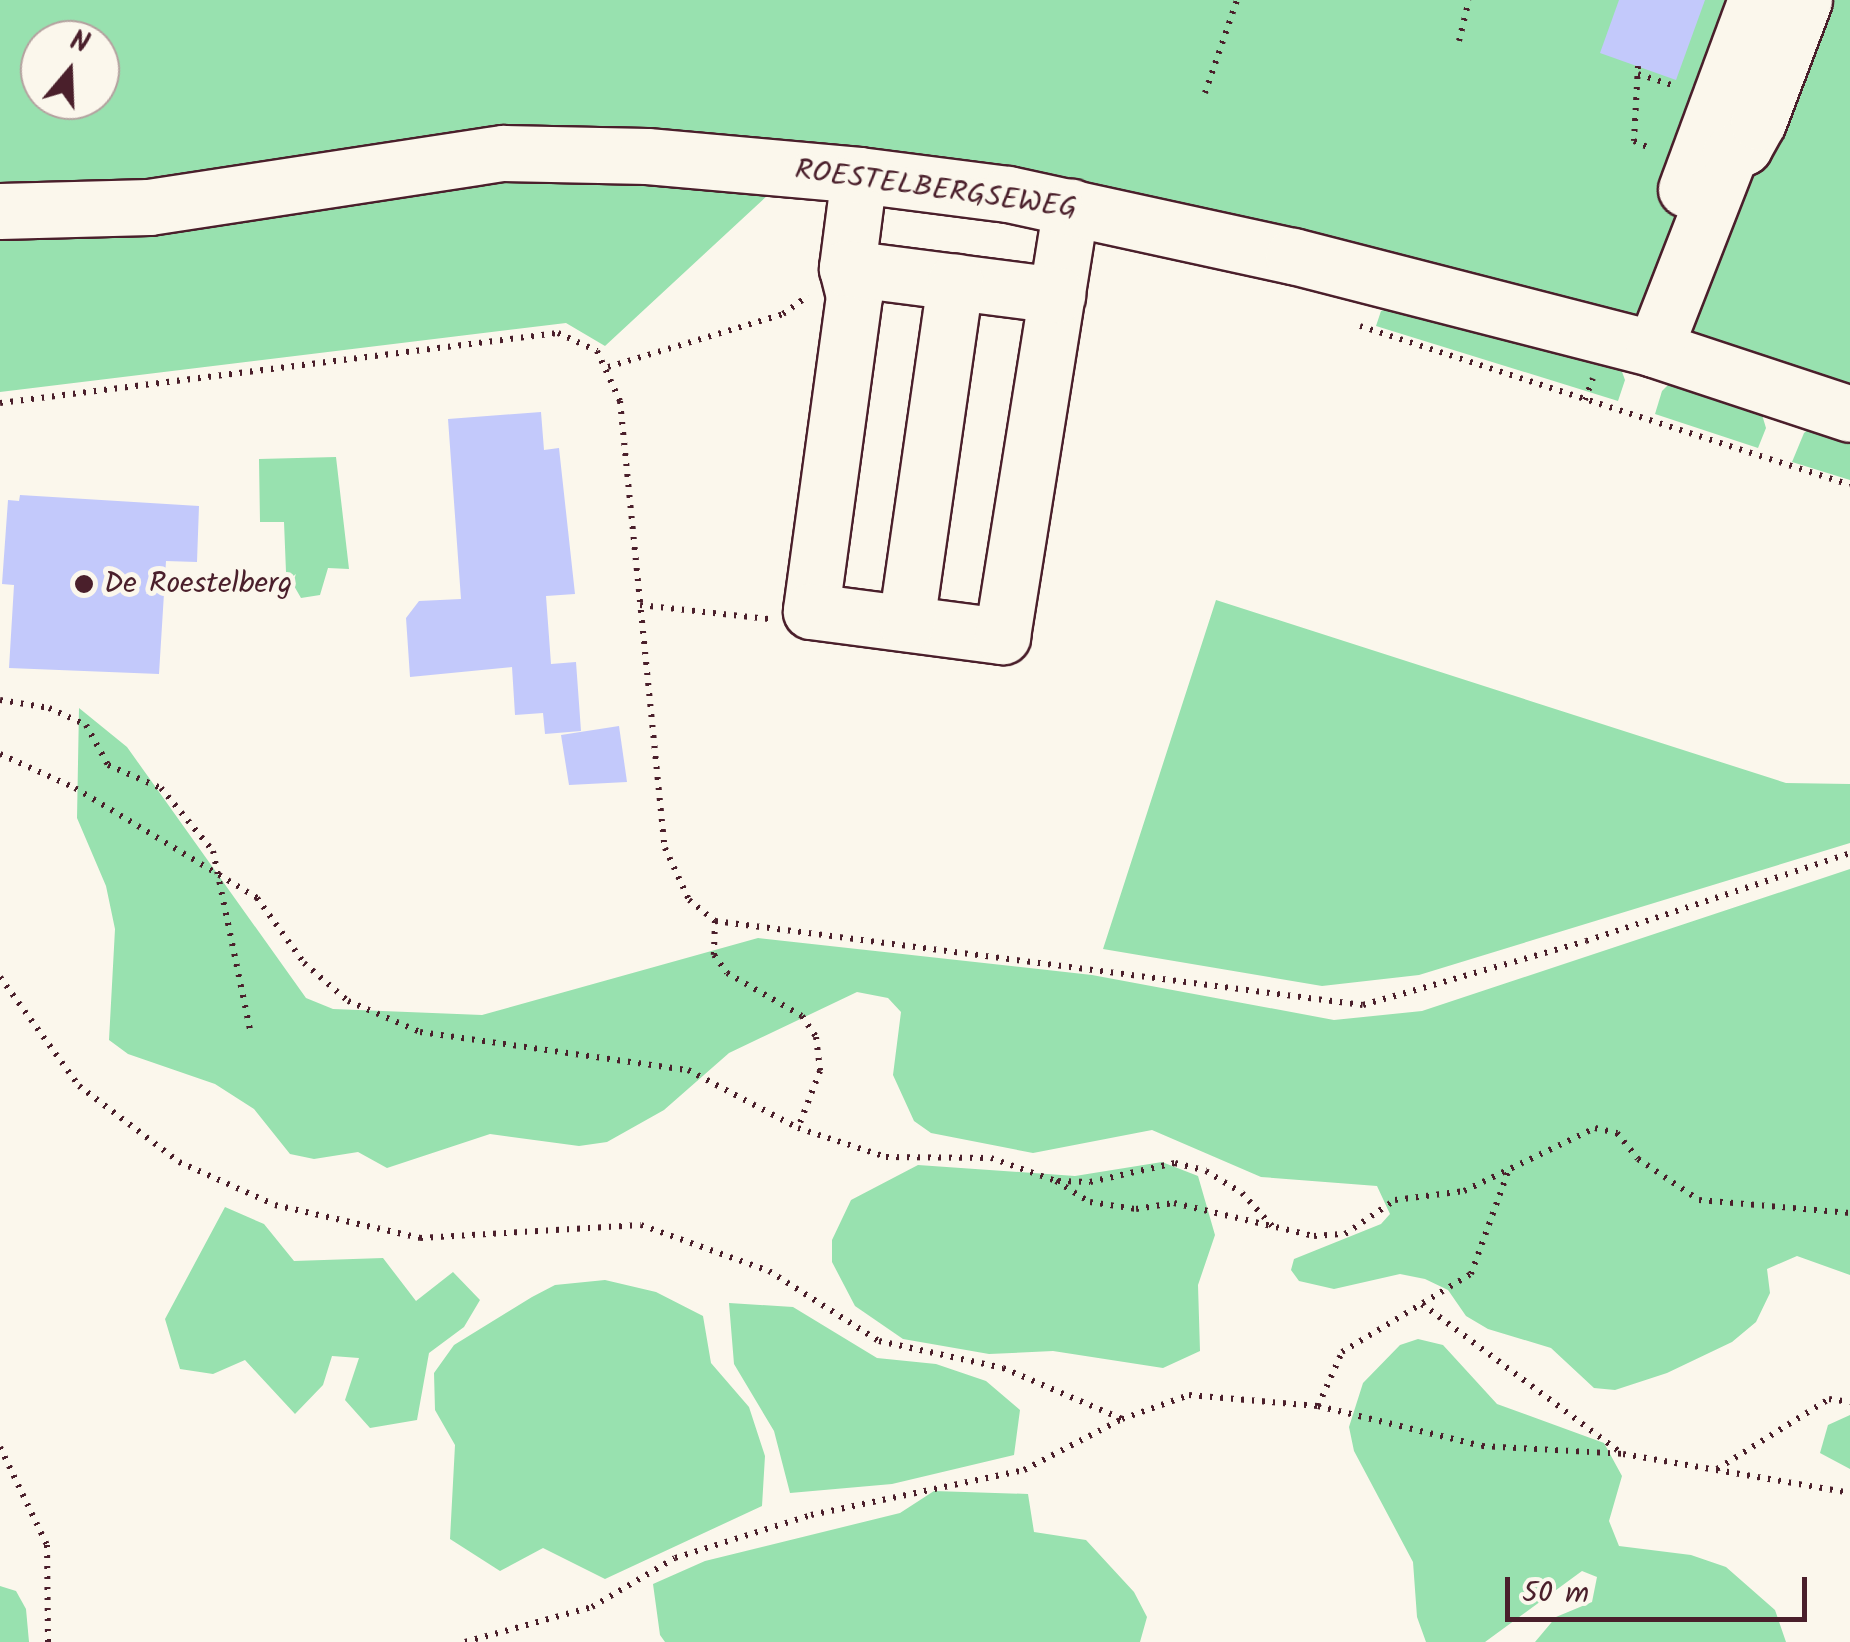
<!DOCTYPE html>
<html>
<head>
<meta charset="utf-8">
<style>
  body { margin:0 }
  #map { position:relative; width:1850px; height:1642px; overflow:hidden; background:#fbf7ec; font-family:Kalam,sans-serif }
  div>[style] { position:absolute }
  .green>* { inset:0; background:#98e1af }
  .building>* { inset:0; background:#c3c9fb }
  .path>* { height:6px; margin-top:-3px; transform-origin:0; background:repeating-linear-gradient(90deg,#4a1f2b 0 2.5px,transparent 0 10.5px) }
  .roads { filter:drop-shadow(2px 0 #4a1f2b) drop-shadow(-2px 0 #4a1f2b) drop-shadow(0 2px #4a1f2b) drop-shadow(0 -2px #4a1f2b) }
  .minor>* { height:55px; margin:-27.5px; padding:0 27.5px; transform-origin:27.5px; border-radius:27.5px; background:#fbf7ec }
  .dots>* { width:28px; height:28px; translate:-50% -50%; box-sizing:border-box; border:5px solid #fbf7ec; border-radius:50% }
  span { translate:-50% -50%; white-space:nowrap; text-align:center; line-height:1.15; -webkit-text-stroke:10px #fbf7ec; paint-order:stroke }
  .street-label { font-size:30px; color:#4a1f2b }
  .poi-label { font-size:30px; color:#4a1f2b }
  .left { translate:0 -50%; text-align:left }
  .north { position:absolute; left:20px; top:20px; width:100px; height:100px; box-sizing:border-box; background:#fbf7ec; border:2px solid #b4a19f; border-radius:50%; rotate:19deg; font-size:28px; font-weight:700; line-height:40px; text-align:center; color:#4a1f2b }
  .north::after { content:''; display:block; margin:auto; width:35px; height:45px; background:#4a1f2b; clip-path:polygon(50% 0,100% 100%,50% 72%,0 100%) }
  .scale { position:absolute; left:1505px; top:1577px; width:302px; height:45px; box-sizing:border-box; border:5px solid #4a1f2b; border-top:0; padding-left:12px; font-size:30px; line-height:35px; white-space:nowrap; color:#4a1f2b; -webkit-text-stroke:8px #fbf7ec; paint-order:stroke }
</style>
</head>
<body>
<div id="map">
  <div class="green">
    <div style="clip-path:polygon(evenodd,0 0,1850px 0,1850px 396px,836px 152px,0 198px,0 0,40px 40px,100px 40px,100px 100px,40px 100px,40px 40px)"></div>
    <div style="clip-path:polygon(494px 172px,782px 182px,605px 346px,566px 323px,0 392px,0 233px)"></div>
    <div style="clip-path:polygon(1407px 303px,1616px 355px,1625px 380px,1618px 401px,1376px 326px,1381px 311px)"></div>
    <div style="clip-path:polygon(1681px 372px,1757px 398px,1766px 428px,1758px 448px,1655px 414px,1662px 391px)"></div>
    <div style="clip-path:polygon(1820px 420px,1850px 431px,1850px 480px,1792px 462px,1804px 433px)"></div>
    <div style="clip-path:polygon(336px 457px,349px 569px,328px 568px,320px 595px,301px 598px,286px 572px,284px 522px,260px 522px,259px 459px)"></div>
    <div style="clip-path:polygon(1216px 600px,1786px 783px,1850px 784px,1850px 843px,1419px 975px,1322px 986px,1103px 949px)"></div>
    <div style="clip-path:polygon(79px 708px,127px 747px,306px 998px,333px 1009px,482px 1015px,758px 938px,1092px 975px,1334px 1020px,1422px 1011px,1850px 869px,1850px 1275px,1797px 1256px,1767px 1269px,1770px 1293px,1756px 1322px,1732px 1342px,1667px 1373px,1615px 1390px,1594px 1388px,1551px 1348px,1488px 1329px,1466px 1316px,1448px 1290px,1425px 1279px,1400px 1274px,1334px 1289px,1299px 1281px,1291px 1270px,1294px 1259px,1381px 1224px,1390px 1214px,1377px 1186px,1261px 1177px,1152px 1130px,1033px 1153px,931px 1133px,914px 1121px,893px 1075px,901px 1012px,888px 998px,857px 992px,729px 1053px,664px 1110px,607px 1142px,579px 1146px,490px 1134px,387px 1168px,358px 1152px,314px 1159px,290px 1154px,254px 1109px,215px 1084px,128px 1054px,109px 1040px,115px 929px,106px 886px,77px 818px)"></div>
    <div style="clip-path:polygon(1162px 1162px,1198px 1176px,1215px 1235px,1198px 1285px,1200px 1351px,1163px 1368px,1053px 1351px,989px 1354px,903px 1339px,855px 1306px,832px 1262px,832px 1240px,851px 1200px,918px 1165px,1075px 1176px)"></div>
    <div style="clip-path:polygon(225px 1207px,264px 1224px,294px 1261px,383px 1258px,416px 1301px,453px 1272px,480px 1300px,464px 1327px,429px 1353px,417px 1420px,370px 1428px,345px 1400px,359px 1358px,332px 1356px,323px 1385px,295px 1414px,245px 1360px,213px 1374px,180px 1369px,165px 1319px)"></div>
    <div style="clip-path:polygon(605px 1280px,656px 1292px,703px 1316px,711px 1363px,749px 1407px,765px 1456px,762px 1506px,605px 1579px,543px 1548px,500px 1571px,450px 1539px,455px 1445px,435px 1410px,434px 1373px,454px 1345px,532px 1297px,555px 1285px)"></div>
    <div style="clip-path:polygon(729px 1303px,793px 1307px,877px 1358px,936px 1364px,986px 1381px,1020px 1410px,1014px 1455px,892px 1484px,790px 1493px,774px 1431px,734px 1364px)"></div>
    <div style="clip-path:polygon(1418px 1339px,1443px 1345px,1497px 1404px,1604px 1443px,1622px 1476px,1609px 1521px,1619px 1546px,1691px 1555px,1726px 1567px,1775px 1610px,1786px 1642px,1535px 1642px,1556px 1617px,1592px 1602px,1597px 1577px,1582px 1571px,1485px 1642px,1426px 1642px,1417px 1617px,1413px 1562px,1354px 1451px,1349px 1427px,1363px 1383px,1400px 1345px)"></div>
    <div style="clip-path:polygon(1850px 1415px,1850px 1469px,1820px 1453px,1828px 1425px)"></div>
    <div style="clip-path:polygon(934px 1491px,1028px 1494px,1034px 1532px,1086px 1540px,1134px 1592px,1147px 1617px,1140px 1642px,665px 1642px,660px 1635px,653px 1584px,705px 1561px,900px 1513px)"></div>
    <div style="clip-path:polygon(0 1586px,16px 1591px,26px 1609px,29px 1642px,0 1642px)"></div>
  </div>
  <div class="building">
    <div style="clip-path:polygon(1619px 0,1705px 0,1676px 80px,1600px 53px)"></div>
    <div style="clip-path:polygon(541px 412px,544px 450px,559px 448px,575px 594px,546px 596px,551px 664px,576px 662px,581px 731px,545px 734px,543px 713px,515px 715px,512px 667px,410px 677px,406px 618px,419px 601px,461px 599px,448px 419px)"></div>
    <div style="clip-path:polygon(20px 495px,199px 506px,197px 562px,166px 561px,159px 674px,9px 668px,14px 585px,2px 584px,8px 500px,19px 501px)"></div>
    <div style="clip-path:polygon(619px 726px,627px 782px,569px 785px,561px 735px)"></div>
  </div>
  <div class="path">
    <div style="left:1459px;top:41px;width:42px;rotate:-76.3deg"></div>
    <div style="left:1638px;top:66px;width:75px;rotate:93.1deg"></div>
    <div style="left:1634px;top:141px;width:20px;rotate:24deg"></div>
    <div style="left:1638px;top:74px;width:38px;rotate:18deg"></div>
    <div style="left:1205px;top:93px;width:98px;rotate:-71deg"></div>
    <div style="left:1360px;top:326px;width:515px;rotate:17.98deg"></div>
    <div style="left:608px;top:367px;width:183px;rotate:-16.8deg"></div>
    <div style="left:783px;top:314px;width:31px;rotate:-36deg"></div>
    <div style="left:1585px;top:400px;width:23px;rotate:-70deg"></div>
    <div style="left:0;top:403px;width:562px;rotate:-7.15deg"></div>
    <div style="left:558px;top:333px;width:43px;rotate:24.8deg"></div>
    <div style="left:597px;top:351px;width:55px;rotate:65.3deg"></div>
    <div style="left:620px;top:401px;width:449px;rotate:84.3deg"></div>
    <div style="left:665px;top:848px;width:57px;rotate:65.2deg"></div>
    <div style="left:689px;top:900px;width:33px;rotate:39deg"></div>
    <div style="left:715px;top:921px;width:653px;rotate:7.39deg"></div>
    <div style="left:1363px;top:1005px;width:232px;rotate:-16deg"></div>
    <div style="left:1586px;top:941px;width:278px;rotate:-18.4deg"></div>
    <div style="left:640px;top:605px;width:129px;rotate:6.2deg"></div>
    <div style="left:0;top:700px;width:50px;rotate:9.3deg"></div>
    <div style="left:49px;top:708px;width:41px;rotate:24.7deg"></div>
    <div style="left:86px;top:725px;width:46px;rotate:61.2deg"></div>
    <div style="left:108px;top:765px;width:58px;rotate:23.5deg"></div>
    <div style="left:161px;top:788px;width:82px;rotate:50.5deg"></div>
    <div style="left:213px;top:851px;width:182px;rotate:78.3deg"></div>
    <div style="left:0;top:754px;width:82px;rotate:24.4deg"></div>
    <div style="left:75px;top:788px;width:213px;rotate:31.1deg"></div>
    <div style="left:257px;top:898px;width:80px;rotate:54.1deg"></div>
    <div style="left:304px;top:963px;width:58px;rotate:40.8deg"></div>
    <div style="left:348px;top:1001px;width:78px;rotate:23.3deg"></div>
    <div style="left:420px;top:1032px;width:271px;rotate:8.1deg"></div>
    <div style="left:688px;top:1070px;width:124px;rotate:27.8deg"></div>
    <div style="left:798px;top:1128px;width:93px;rotate:18.2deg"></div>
    <div style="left:886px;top:1157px;width:105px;rotate:0.5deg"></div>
    <div style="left:991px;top:1158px;width:69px;rotate:19.5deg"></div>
    <div style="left:1056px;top:1181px;width:40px;rotate:32deg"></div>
    <div style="left:1090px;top:1202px;width:47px;rotate:8.7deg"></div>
    <div style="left:1136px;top:1209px;width:38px;rotate:-9deg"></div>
    <div style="left:1174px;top:1203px;width:144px;rotate:13.3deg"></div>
    <div style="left:1314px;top:1236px;width:31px;rotate:-4deg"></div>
    <div style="left:1345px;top:1234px;width:60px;rotate:-34.2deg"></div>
    <div style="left:1395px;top:1200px;width:70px;rotate:-7.4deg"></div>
    <div style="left:1464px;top:1191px;width:145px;rotate:-25.7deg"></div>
    <div style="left:1595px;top:1128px;width:23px;rotate:13deg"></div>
    <div style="left:1617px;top:1133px;width:33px;rotate:51deg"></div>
    <div style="left:1638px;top:1159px;width:73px;rotate:33.9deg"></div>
    <div style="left:1699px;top:1200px;width:152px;rotate:4.9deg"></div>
    <div style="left:715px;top:921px;width:34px;rotate:92deg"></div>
    <div style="left:714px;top:955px;width:22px;rotate:54deg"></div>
    <div style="left:727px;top:973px;width:86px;rotate:29.8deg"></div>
    <div style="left:802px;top:1016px;width:25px;rotate:56deg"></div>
    <div style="left:816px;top:1037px;width:34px;rotate:83deg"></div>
    <div style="left:820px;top:1071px;width:61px;rotate:111.1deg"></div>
    <div style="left:0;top:977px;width:135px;rotate:54.1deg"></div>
    <div style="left:79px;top:1086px;width:126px;rotate:37.2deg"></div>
    <div style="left:179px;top:1162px;width:105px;rotate:24.1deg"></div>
    <div style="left:275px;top:1205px;width:149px;rotate:12.8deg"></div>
    <div style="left:420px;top:1238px;width:221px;rotate:-3.4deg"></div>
    <div style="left:641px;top:1225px;width:136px;rotate:19.8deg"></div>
    <div style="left:769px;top:1271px;width:130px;rotate:32.5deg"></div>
    <div style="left:879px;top:1341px;width:127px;rotate:12.3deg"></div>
    <div style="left:1003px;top:1368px;width:129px;rotate:23.2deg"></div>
    <div style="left:1058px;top:1181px;width:32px;rotate:2deg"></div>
    <div style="left:1090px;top:1182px;width:87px;rotate:-12.6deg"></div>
    <div style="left:1175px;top:1163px;width:32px;rotate:14deg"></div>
    <div style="left:1206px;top:1171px;width:42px;rotate:31.4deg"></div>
    <div style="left:1242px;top:1193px;width:45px;rotate:47.7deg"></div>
    <div style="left:1422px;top:1304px;width:249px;rotate:36.8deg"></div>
    <div style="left:1318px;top:1406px;width:59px;rotate:-66deg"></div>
    <div style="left:1342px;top:1352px;width:151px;rotate:-31.2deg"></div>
    <div style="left:1471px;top:1274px;width:112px;rotate:-70.1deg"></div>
    <div style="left:0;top:1447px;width:109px;rotate:64.4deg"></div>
    <div style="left:47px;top:1545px;width:97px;rotate:89.4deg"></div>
    <div style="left:1717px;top:1469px;width:132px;rotate:-32deg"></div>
    <div style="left:1829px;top:1399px;width:21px;rotate:8deg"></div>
    <div style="left:465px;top:1642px;width:132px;rotate:-15.4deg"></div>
    <div style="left:592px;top:1607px;width:96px;rotate:-30.6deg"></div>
    <div style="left:675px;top:1558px;width:143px;rotate:-17.5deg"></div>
    <div style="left:811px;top:1515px;width:218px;rotate:-11.9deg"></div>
    <div style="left:1024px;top:1470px;width:110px;rotate:-27.5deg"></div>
    <div style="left:1122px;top:1419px;width:71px;rotate:-19.7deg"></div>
    <div style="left:1189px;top:1395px;width:129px;rotate:4.9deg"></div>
    <div style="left:1318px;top:1406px;width:169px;rotate:13.7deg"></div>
    <div style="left:1482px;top:1446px;width:141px;rotate:3.2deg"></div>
    <div style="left:1623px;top:1454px;width:230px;rotate:9.7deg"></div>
  </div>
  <div class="roads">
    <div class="minor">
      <div style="left:859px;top:175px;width:94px;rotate:97.4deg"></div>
      <div style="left:847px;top:268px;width:29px;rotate:76deg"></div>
      <div style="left:854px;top:296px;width:318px;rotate:97.8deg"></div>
      <div style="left:811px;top:611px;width:193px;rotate:7.5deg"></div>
      <div style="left:1002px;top:636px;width:435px;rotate:-80.9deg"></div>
      <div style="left:1686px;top:189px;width:202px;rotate:-69.7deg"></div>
      <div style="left:0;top:211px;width:149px;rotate:-1.5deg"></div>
      <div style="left:149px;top:207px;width:358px;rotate:-8.7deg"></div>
      <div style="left:503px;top:153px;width:144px;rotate:1.2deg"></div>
      <div style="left:647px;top:156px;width:213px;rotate:5.1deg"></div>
      <div style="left:859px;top:175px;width:150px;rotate:7.3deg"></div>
      <div style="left:1008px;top:194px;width:292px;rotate:12.3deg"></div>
      <div style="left:1293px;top:256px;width:373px;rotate:14.4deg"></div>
      <div style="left:1654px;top:349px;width:206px;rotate:18.3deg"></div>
      <div style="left:847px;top:268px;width:212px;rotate:7.3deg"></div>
      <div style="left:1654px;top:349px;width:209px;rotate:-68.7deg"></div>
      <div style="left:1730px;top:154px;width:16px;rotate:-27deg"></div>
      <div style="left:1744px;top:147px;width:29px;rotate:-61deg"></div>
      <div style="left:1758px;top:122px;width:130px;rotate:-69.3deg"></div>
      <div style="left:906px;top:623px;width:345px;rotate:-81.8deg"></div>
    </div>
  </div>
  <div class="dots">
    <div style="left:84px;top:584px;background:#4a1f2b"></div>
  </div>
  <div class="street-label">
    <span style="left:936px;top:190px;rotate:8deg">ROESTELBERGSEWEG</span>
  </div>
  <div class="poi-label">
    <span class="left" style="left:104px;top:584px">De Roestelberg</span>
  </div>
  <div class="north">N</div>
  <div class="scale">50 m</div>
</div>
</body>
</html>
